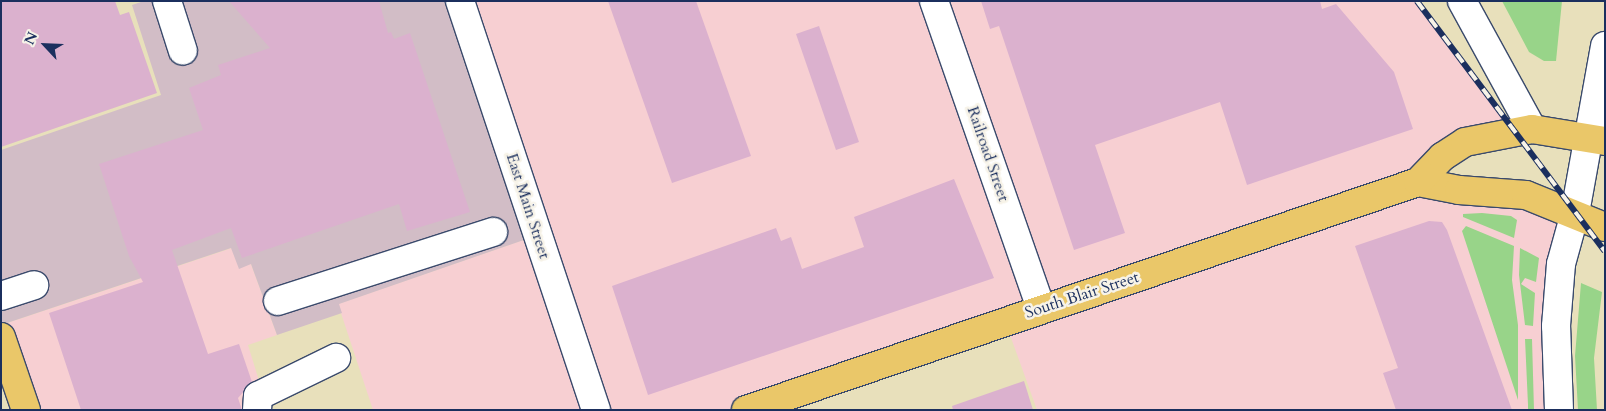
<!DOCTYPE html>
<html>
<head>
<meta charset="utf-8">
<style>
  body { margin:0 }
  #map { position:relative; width:1606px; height:411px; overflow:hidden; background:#e8e0bb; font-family:Cardo,serif }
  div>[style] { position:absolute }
  .built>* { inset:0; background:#f7cfd2 }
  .industrial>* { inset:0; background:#d2bdc6 }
  .green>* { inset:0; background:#98d489 }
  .building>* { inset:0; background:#dbb1ce }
  .roads { filter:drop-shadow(1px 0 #3a4a6c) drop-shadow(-1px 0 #3a4a6c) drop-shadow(0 1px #3a4a6c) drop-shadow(0 -1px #3a4a6c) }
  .minor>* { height:28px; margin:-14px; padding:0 14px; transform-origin:14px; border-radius:14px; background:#fff }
  .major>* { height:28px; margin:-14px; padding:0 14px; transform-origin:14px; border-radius:14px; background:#eac769 }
  .rail>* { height:5.5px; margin-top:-2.75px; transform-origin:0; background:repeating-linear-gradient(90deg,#f7f3e8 0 11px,#1b2f5e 0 22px); box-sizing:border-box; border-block:1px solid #1b2f5e }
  span { translate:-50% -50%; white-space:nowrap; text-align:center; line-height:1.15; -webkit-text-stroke:5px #f7f3e8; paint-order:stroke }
  .street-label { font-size:16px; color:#1b2f5e }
  .frame { position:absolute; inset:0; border:2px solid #1b2f5e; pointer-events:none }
  .north { position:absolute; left:20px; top:20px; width:50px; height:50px; -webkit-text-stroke:4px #f7f3e8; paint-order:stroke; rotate:295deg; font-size:14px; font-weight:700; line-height:20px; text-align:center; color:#1b2f5e }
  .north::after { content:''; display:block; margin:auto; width:18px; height:22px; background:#1b2f5e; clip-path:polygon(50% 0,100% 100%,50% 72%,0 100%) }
</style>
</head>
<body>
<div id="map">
  <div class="built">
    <div style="clip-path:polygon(460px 1px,1417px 1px,1514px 132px,1419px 181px,1575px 213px,1559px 410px,1037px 410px,1005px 321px,746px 410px,373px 410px,338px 304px,538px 235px)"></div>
    <div style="clip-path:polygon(232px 248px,251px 264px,277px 335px,248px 345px,268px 410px,26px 410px,1px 325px)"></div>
  </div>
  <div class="industrial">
    <div style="clip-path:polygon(144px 1px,460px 1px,538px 235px,339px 304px,342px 313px,277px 335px,251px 264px,239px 269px,231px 248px,1px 325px,1px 150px,161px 95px,132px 5px)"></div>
  </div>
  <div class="green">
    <div style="clip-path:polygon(1502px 1px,1562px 1px,1556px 61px,1544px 61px,1529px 52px)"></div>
    <div style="clip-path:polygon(1482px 213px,1511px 216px,1517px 220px,1514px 238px,1463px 217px,1463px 214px)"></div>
    <div style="clip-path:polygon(1466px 226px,1514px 246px,1512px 280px,1518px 325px,1518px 400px,1462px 231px)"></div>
    <div style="clip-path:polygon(1520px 248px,1539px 258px,1536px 282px,1525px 278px,1521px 284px,1535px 293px,1533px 326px,1525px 325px,1519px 275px)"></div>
    <div style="clip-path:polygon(1581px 283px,1602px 292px,1594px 358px,1597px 410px,1578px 410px,1575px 356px)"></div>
    <div style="clip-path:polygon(1525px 339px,1532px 339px,1534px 410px,1528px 410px,1528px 405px)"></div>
  </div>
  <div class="building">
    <div style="clip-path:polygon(1px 1px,115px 1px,120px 15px,129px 12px,157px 93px,1px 147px)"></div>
    <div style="clip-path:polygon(229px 1px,379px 1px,388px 33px,391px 32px,394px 39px,410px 33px,470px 212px,407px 231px,399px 204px,242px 258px,231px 228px,172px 250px,208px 354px,239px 344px,252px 382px,238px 398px,242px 410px,81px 410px,49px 313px,143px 282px,129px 256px,99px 164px,203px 130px,189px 88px,221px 75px,218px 65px,270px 48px)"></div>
    <div style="clip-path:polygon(608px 1px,696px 1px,751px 156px,672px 183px)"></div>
    <div style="clip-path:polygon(981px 1px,1320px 1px,1322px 9px,1336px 4px,1394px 72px,1413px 129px,1247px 185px,1220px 102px,1095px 145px,1125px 233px,1074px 250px,999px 26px,990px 29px)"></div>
    <div style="clip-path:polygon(819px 26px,859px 142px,836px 150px,796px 34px)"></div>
    <div style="clip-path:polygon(954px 179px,994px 278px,648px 395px,612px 286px,776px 228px,781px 241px,791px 237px,802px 269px,864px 247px,854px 217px)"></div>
    <div style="clip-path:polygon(1429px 221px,1442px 222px,1447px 230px,1512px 410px,1396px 410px,1383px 373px,1398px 368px,1355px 246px)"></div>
    <div style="clip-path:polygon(1024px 381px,1033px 410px,953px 410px,952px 406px)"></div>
  </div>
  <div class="roads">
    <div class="minor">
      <div style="left:167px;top:1px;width:52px;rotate:72.3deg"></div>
      <div style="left:460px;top:1px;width:431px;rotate:71.6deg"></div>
      <div style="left:934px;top:1px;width:325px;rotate:70.8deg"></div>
      <div style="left:1462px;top:1px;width:146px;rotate:61.3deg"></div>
      <div style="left:1px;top:296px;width:35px;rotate:-18deg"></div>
      <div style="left:278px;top:301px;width:226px;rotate:-17.8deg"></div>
      <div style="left:257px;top:410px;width:14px;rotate:-86deg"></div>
      <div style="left:258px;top:396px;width:87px;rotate:-26deg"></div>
      <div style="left:1559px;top:410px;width:84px;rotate:-92deg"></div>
      <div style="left:1556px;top:326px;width:62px;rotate:-85.4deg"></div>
      <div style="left:1561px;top:264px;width:53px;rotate:-74.6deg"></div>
      <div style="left:1575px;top:213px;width:170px;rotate:-79.8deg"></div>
    </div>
    <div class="major">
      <div style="left:1418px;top:182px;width:42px;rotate:11deg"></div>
      <div style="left:1459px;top:190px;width:67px;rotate:4.3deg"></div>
      <div style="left:1526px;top:195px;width:85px;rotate:22.1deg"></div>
      <div style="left:1px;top:337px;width:77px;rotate:71.1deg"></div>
      <div style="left:746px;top:410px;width:710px;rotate:-18.74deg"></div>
      <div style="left:1418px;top:182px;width:35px;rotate:-46deg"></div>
      <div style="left:1442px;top:157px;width:27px;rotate:-33deg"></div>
      <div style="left:1465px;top:142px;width:68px;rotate:-11deg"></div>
      <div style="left:1532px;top:129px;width:74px;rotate:9.3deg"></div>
    </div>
  </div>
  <div class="rail">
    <div style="left:1417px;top:1px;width:313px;rotate:53.1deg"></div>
  </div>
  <div class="street-label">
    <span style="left:988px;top:154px;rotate:71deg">Railroad Street</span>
    <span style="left:528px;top:206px;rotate:72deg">East Main Street</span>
    <span style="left:1082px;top:295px;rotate:-18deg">South Blair Street</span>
  </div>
  <div class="frame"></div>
  <div class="north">N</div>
</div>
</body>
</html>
